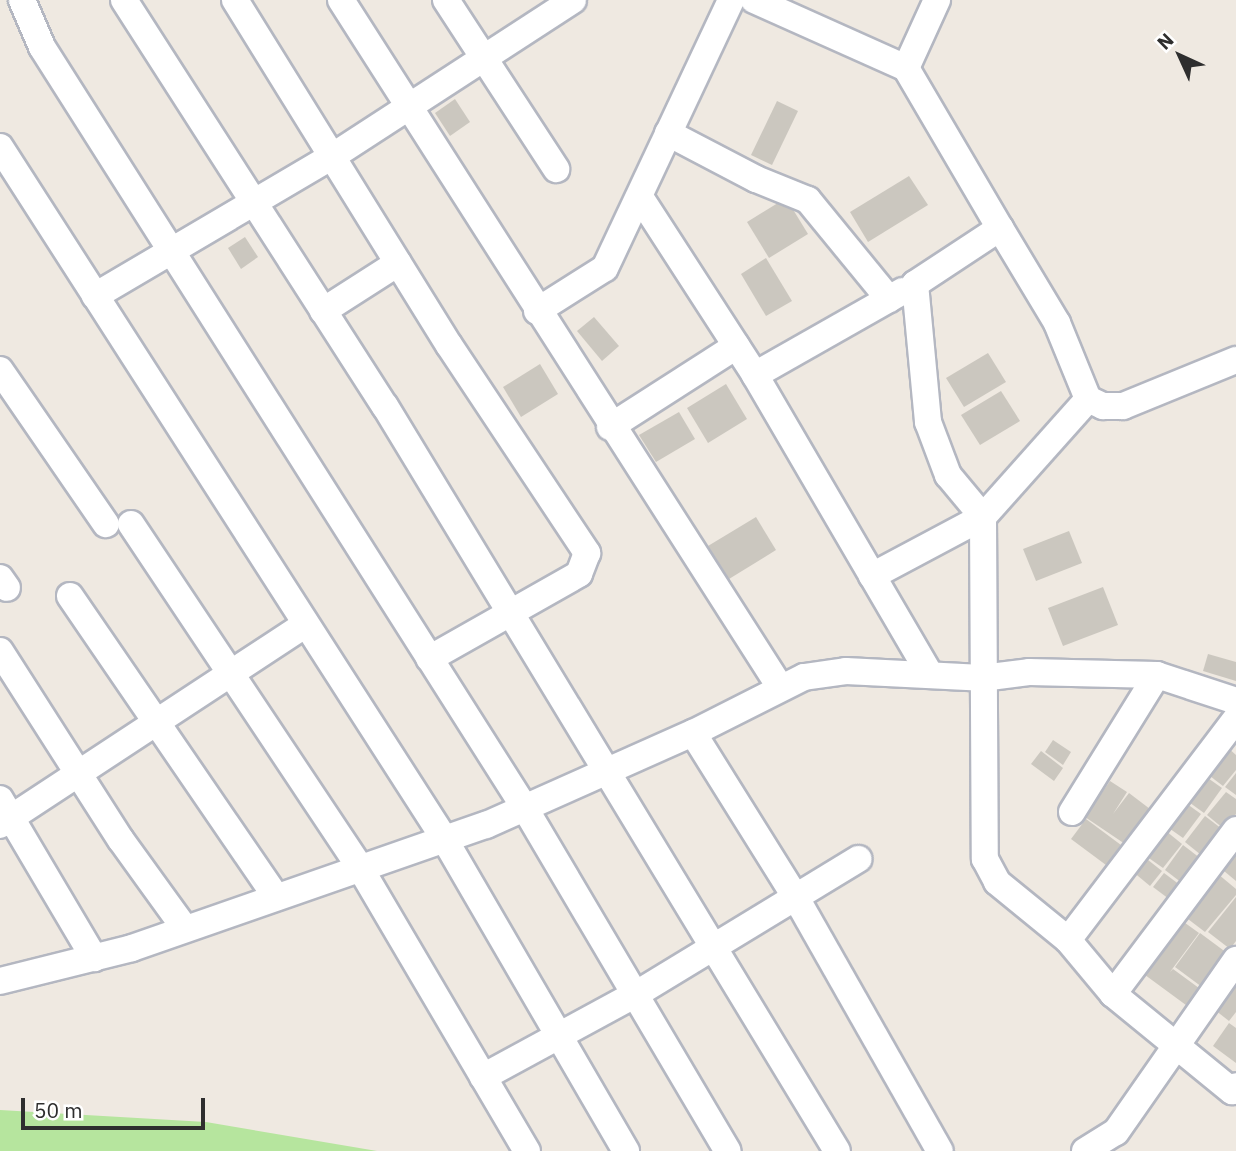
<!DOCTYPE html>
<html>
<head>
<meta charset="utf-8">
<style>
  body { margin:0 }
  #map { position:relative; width:1236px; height:1151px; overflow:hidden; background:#efe9e1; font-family:"IBM Plex Sans",sans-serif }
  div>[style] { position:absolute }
  .green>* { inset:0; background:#b6e59e }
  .building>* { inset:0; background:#cbc7bf }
  .roads { filter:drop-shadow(2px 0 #b4b7c1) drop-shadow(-2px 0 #b4b7c1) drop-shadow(0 2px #b4b7c1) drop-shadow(0 -2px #b4b7c1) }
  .minor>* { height:26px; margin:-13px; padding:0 13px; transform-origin:13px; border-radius:13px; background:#fff }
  span { translate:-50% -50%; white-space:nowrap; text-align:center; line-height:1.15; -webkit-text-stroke:5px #fff; paint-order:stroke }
  .north { position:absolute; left:1145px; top:21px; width:70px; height:70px; -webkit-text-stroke:5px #fff; paint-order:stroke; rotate:315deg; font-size:19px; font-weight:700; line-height:28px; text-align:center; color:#2e2e2e }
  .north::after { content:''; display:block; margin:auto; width:24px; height:32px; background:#2e2e2e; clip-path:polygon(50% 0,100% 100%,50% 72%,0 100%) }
  .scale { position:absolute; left:21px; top:1098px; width:184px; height:32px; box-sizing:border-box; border:4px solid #2e2e2e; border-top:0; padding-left:9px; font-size:21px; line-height:24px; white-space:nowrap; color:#2e2e2e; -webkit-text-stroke:5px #fff; paint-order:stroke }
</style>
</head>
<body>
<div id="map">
  <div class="green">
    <div style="clip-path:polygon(0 1110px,206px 1122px,377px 1151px,0 1151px)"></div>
  </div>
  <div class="building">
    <div style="clip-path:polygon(455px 99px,470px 122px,450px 136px,435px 113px)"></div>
    <div style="clip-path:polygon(777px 101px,798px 111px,772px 165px,751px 155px)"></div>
    <div style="clip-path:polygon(909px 176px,928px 205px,868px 242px,850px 212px)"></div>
    <div style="clip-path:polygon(786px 198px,808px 234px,769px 258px,747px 222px)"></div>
    <div style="clip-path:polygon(245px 237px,258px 257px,241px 269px,228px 248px)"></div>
    <div style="clip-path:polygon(766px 258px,792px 301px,766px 316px,741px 274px)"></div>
    <div style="clip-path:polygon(594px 317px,619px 346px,602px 361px,577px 331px)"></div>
    <div style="clip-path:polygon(988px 353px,1006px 382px,964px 407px,946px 378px)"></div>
    <div style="clip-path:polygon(540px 364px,558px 394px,521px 417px,503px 387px)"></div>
    <div style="clip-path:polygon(726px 384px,747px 419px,708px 443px,687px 408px)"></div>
    <div style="clip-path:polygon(1001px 391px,1020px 421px,980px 445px,961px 415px)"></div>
    <div style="clip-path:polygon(679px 412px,695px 439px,656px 462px,639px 435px)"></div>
    <div style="clip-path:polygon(756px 517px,776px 550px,729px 579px,708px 546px)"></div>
    <div style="clip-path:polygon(1069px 531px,1082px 563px,1036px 581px,1023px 549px)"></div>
    <div style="clip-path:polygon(1103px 587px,1118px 625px,1063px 646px,1048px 608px)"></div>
    <div style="clip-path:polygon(1208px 654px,1236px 662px,1236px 681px,1203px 671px)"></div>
    <div style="clip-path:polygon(1053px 740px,1071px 752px,1063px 765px,1045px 752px)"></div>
    <div style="clip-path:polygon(1227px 747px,1236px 755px,1236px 770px,1223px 786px,1206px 773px)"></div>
    <div style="clip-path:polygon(1041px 751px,1063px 768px,1054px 781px,1031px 764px)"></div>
    <div style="clip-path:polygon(1236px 773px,1236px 795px,1225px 787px)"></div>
    <div style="clip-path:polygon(1205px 776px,1222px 788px,1204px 813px,1186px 800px)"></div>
    <div style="clip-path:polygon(1110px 781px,1127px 792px,1113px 814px,1129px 793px,1150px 809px,1125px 844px,1085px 817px)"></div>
    <div style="clip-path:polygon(1226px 792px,1236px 799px,1236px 814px,1224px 829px,1207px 815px)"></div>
    <div style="clip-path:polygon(1183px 801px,1201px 814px,1183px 838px,1166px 826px)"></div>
    <div style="clip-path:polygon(1205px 816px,1222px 829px,1201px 855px,1185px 842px)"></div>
    <div style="clip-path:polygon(1086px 819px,1121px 845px,1106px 865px,1071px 839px)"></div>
    <div style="clip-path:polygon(1166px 831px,1182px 844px,1163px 868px,1146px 856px)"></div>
    <div style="clip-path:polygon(1236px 844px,1236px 881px,1218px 866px)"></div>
    <div style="clip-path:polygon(1183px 845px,1200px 858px,1182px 883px,1165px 870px)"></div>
    <div style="clip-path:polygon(1143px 856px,1162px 871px,1150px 886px,1132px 871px)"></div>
    <div style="clip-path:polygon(1164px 873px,1180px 885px,1169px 899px,1153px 887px)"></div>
    <div style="clip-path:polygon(1218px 874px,1236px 889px,1236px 895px,1205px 932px,1184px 916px)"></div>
    <div style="clip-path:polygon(1236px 897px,1236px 941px,1230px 949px,1208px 932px)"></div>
    <div style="clip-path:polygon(1181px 920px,1199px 933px,1170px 972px,1173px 969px,1203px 991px,1190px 1008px,1141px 972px)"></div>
    <div style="clip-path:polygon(1200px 933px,1227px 953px,1202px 987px,1175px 967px)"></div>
    <div style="clip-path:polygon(1236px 973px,1236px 1012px,1229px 1021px,1215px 1010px)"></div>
    <div style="clip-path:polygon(1229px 1023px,1236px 1028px,1236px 1063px,1213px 1046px)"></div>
  </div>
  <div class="roads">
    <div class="minor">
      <div style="left:22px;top:0;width:51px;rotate:66.9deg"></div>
      <div style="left:42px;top:47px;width:904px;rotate:57.61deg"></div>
      <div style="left:526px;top:810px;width:396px;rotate:59.4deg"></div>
      <div style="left:124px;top:0;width:483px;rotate:57.3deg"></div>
      <div style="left:385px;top:406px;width:871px;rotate:58.75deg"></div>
      <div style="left:235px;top:0;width:406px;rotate:58.2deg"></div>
      <div style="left:449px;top:345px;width:250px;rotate:56.4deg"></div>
      <div style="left:587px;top:553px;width:22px;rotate:111deg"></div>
      <div style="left:579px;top:574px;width:172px;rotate:150.5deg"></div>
      <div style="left:341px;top:0;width:815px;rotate:57.42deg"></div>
      <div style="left:446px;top:0;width:202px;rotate:56.9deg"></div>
      <div style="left:754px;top:0;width:167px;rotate:24.1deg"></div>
      <div style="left:906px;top:68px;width:186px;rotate:59.6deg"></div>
      <div style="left:1000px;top:228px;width:102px;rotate:146.6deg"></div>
      <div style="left:915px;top:284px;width:139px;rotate:84.6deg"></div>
      <div style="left:928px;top:422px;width:57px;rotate:69.3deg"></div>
      <div style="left:948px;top:475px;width:55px;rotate:50.2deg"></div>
      <div style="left:983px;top:517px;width:342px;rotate:89.7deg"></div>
      <div style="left:985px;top:859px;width:26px;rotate:62deg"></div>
      <div style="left:997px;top:882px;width:92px;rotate:39.2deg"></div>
      <div style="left:1068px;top:940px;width:70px;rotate:50.2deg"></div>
      <div style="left:1113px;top:994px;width:154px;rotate:39.2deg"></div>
      <div style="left:1232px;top:1091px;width:6px;rotate:-51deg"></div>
      <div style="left:906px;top:68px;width:75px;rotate:-65.5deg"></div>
      <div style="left:668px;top:133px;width:99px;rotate:27.6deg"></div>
      <div style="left:756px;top:179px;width:56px;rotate:22deg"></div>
      <div style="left:808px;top:200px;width:128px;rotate:50.7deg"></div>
      <div style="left:0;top:147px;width:824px;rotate:57.29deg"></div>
      <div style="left:445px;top:840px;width:360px;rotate:59.8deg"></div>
      <div style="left:640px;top:197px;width:212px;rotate:57.1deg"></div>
      <div style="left:755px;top:375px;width:347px;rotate:59.7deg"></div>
      <div style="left:1000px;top:228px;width:111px;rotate:59deg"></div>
      <div style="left:1057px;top:323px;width:82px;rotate:67.8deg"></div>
      <div style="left:1088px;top:399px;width:17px;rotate:25deg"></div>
      <div style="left:1103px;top:406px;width:20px"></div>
      <div style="left:1123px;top:406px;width:122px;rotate:-22.2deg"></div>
      <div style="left:95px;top:296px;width:276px;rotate:-30.5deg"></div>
      <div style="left:333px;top:156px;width:286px;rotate:-33deg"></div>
      <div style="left:323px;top:311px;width:89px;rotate:-32.6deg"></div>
      <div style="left:537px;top:311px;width:80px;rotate:-32.3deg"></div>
      <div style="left:605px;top:268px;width:296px;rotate:-64.8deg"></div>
      <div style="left:0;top:370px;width:187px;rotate:55.5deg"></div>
      <div style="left:755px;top:375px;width:170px;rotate:-29.6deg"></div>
      <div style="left:610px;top:427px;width:150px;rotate:-32.7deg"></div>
      <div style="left:131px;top:524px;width:417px;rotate:56.3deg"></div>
      <div style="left:362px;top:871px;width:325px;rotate:59.5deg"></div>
      <div style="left:872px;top:576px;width:126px;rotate:-28deg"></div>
      <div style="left:983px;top:517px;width:158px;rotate:-48.3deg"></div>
      <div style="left:0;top:578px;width:12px;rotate:55deg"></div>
      <div style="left:70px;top:596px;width:365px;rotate:55.6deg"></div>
      <div style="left:0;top:651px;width:224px;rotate:57.4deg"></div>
      <div style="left:121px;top:840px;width:106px;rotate:54.2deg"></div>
      <div style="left:693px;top:733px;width:192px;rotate:58deg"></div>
      <div style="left:795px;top:896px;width:293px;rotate:60.4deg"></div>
      <div style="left:0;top:799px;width:185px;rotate:59.4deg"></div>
      <div style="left:1072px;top:812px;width:161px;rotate:-58.2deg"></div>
      <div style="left:0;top:825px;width:365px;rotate:-33.3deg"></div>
      <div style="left:1068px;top:940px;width:278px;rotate:-52.8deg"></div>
      <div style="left:0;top:981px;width:136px;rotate:-14deg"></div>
      <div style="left:132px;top:948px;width:375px;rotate:-19.2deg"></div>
      <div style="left:486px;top:825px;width:227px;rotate:-24deg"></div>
      <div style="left:693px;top:733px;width:124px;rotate:-26.8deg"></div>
      <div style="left:804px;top:677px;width:42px;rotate:-8.1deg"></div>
      <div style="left:846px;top:671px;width:136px;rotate:2.9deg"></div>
      <div style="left:982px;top:678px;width:47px;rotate:-7.3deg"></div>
      <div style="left:1029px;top:672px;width:128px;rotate:1.3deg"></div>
      <div style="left:1157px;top:675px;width:83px;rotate:18.2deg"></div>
      <div style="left:1113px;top:994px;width:205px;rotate:-53.1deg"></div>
      <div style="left:483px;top:1077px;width:176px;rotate:-28.5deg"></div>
      <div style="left:638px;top:993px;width:258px;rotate:-31.3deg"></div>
      <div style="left:1085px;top:1151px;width:36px;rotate:-32deg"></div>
      <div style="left:1116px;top:1132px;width:210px;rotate:-55.1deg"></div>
    </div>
  </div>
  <div class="north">N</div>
  <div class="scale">50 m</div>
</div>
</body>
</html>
